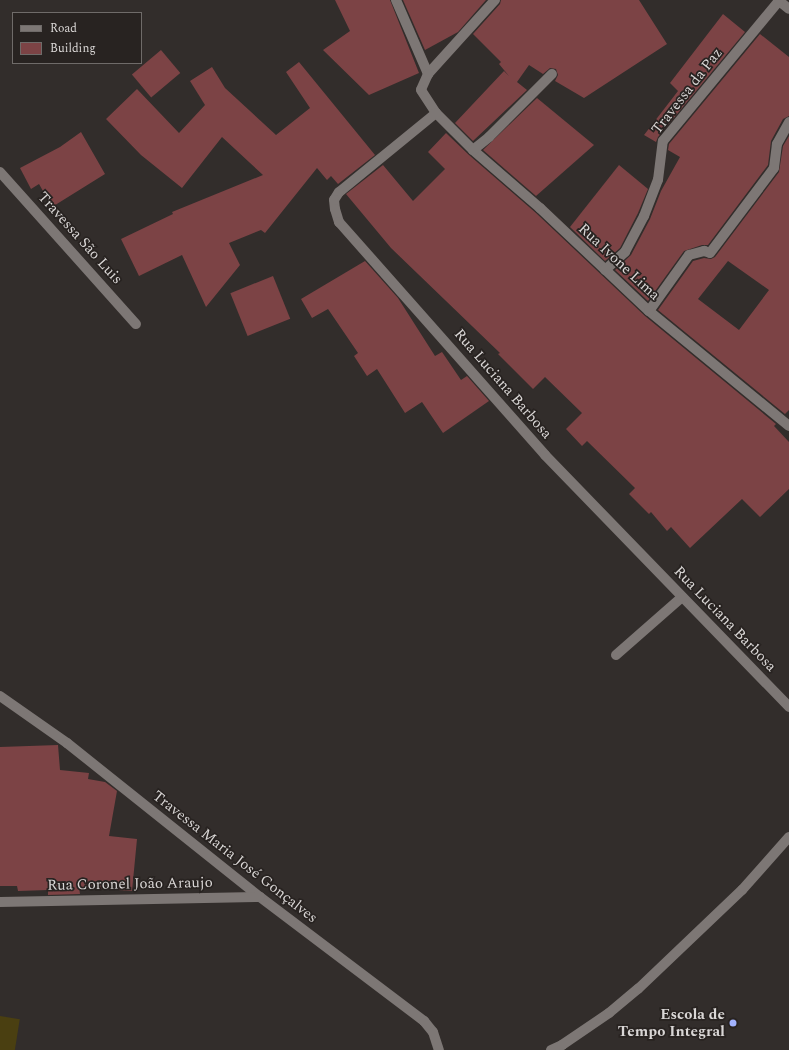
<!DOCTYPE html>
<meta charset="utf-8">
<style>
body{margin:0}
#map{position:relative;width:789px;height:1050px;overflow:hidden;background:#322d2b;font-family:Spectral,serif}
div>[style]{position:absolute}
.green>*{inset:0;background:#4a3f11;transform-origin:0 0}
.building>*{inset:0;background:#7c4345;transform-origin:0 0}
.minor>*{height:10px;margin:-5px;padding:0 5px;transform-origin:5px;border-radius:5px;background:#7d7775}
.dots>*{width:11px;height:11px;translate:-50% -50%;box-sizing:border-box;border:2px solid #282321;border-radius:50%}
span{translate:-50% -50%;white-space:nowrap;text-align:center;line-height:1.15;-webkit-text-stroke:3.5px #282321;paint-order:stroke}
.street-label{font-size:15px;color:#d9d6d5}
.poi-label{font-size:15px;color:#d9d6d5;font-weight:700}
.right{translate:-100% -50%;text-align:right}
.legend{position:absolute;left:12px;top:12px;width:130px;height:52px;box-sizing:border-box;background:#282321;border:1px solid #6f6b69;margin:0;padding:5px 7px;list-style:none;font-size:12px;color:#d9d6d5}
.legend li{display:flex;align-items:center;gap:8px;height:20px}
.legend b{width:20px;border:1px solid #6f6b69}
</style>
<div id="map">
<div class="green">
<div style="left:0;top:1016px;width:20px;height:34px;rotate:9deg"></div>
</div>
<div class="building">
<div style="clip-path:polygon(335px 0,390px 0,419px 73px,369px 95px,323px 50px,350px 31px)"></div>
<div style="clip-path:polygon(403px 0,486px 0,458px 32px,425px 50px)"></div>
<div style="clip-path:polygon(501px 0,639px 0,667px 44px,584px 98px,555px 81px,558px 75px,556px 69px,550px 68px,543px 74px,529px 65px,517px 82px,527px 90px,473px 141px,455px 123px,504px 71px,509px 76px,499px 64px,501px 62px,473px 34px,500px 4px)"></div>
<div style="clip-path:polygon(723px 14px,745px 32px,658px 137px,656px 142px,644px 135px,678px 91px,670px 83px)"></div>
<div style="clip-path:polygon(760px 34px,789px 57px,789px 116px,783px 119px,771px 141px,768px 165px,708px 245px,702px 245px,684px 251px,648px 301px,615px 270px,631px 255px,650px 219px,661px 191px,680px 157px,668px 150px,669px 144px)"></div>
<div style="left:161px;top:50px;width:30px;height:38px;rotate:50deg"></div>
<div style="clip-path:polygon(299px 62px,375px 155px,338px 184px,331px 176px,327px 180px,317px 168px,265px 233px,261px 230px,229px 243px,240px 265px,206px 307px,182px 255px,139px 276px,121px 239px,173px 214px,172px 212px,263px 175px,222px 137px,182px 188px,141px 155px,106px 119px,137px 89px,179px 133px,205px 105px,190px 81px,212px 67px,225px 88px,276px 135px,310px 108px,286px 72px)"></div>
<div style="clip-path:polygon(537px 98px,594px 145px,536px 196px,483px 150px)"></div>
<div style="clip-path:polygon(81px 132px,105px 174px,52px 207px,39px 184px,31px 189px,20px 168px,60px 147px)"></div>
<div style="clip-path:polygon(446px 133px,469px 155px,536px 213px,645px 316px,776px 424px,774px 426px,789px 442px,789px 489px,760px 517px,742px 499px,690px 548px,671px 527px,667px 531px,651px 512px,649px 514px,629px 494px,635px 488px,587px 441px,582px 446px,566px 429px,582px 413px,545px 377px,533px 389px,498px 354px,500px 353px,391px 248px,346px 194px,383px 165px,413px 201px,445px 169px,428px 152px)"></div>
<div style="clip-path:polygon(evenodd,789px 136px,789px 410px,785px 414px,658px 310px,693px 261px,704px 258px,711px 259px,715px 257px,779px 172px,783px 146px,789px 136px,728px 261px,769px 290px,739px 330px,698px 299px,728px 261px)"></div>
<div style="clip-path:polygon(619px 165px,648px 189px,638px 213px,620px 248px,605px 261px,570px 227px)"></div>
<div style="clip-path:polygon(365px 261px,398px 298px,435px 356px,442px 352px,461px 380px,467px 376px,489px 401px,443px 433px,422px 402px,405px 413px,377px 369px,367px 376px,354px 356px,358px 353px,328px 309px,312px 318px,301px 299px)"></div>
<div style="left:273px;top:276px;width:46px;height:46px;rotate:68deg"></div>
<div style="clip-path:polygon(58px 745px,60px 770px,89px 773px,88px 779px,105px 782px,117px 791px,109px 836px,137px 839px,132px 891px,79px 887px,80px 894px,48px 895px,48px 890px,18px 891px,17px 886px,0 886px,0 747px)"></div>
</div>
<div class="minor">
<div style="left:396px;top:0;width:81px;rotate:66.6deg"></div>
<div style="left:495px;top:0;width:100px;rotate:132.2deg"></div>
<div style="left:428px;top:74px;width:17px;rotate:114deg"></div>
<div style="left:421px;top:90px;width:27px;rotate:57deg"></div>
<div style="left:436px;top:113px;width:52px;rotate:45deg"></div>
<div style="left:473px;top:150px;width:89px;rotate:40.9deg"></div>
<div style="left:540px;top:208px;width:150px;rotate:43.4deg"></div>
<div style="left:649px;top:311px;width:181px;rotate:39.4deg"></div>
<div style="left:778px;top:0;width:14px;rotate:39deg"></div>
<div style="left:436px;top:113px;width:125px;rotate:140.8deg"></div>
<div style="left:339px;top:192px;width:9px;rotate:122deg"></div>
<div style="left:334px;top:200px;width:9px;rotate:84deg"></div>
<div style="left:335px;top:209px;width:14px;rotate:73deg"></div>
<div style="left:339px;top:222px;width:311px;rotate:48.5deg"></div>
<div style="left:545px;top:455px;width:351px;rotate:45.9deg"></div>
<div style="left:473px;top:150px;width:21px;rotate:-39deg"></div>
<div style="left:489px;top:137px;width:89px;rotate:-45deg"></div>
<div style="left:0;top:172px;width:204px;rotate:48.2deg"></div>
<div style="left:605px;top:270px;width:27px;rotate:-42deg"></div>
<div style="left:625px;top:252px;width:41px;rotate:-62.2deg"></div>
<div style="left:644px;top:216px;width:39px;rotate:-69deg"></div>
<div style="left:658px;top:180px;width:39px;rotate:-83deg"></div>
<div style="left:663px;top:141px;width:182px;rotate:-50.4deg"></div>
<div style="left:649px;top:311px;width:69px;rotate:-54.5deg"></div>
<div style="left:689px;top:255px;width:16px;rotate:-15deg"></div>
<div style="left:704px;top:251px;width:6px;rotate:18deg"></div>
<div style="left:710px;top:253px;width:106px;rotate:-53deg"></div>
<div style="left:774px;top:168px;width:24px;rotate:-83deg"></div>
<div style="left:777px;top:144px;width:25px;rotate:-61deg"></div>
<div style="left:616px;top:655px;width:88px;rotate:-41.3deg"></div>
<div style="left:0;top:696px;width:82px;rotate:35deg"></div>
<div style="left:67px;top:743px;width:247px;rotate:38.6deg"></div>
<div style="left:260px;top:897px;width:206px;rotate:37.1deg"></div>
<div style="left:424px;top:1021px;width:14px;rotate:51deg"></div>
<div style="left:433px;top:1032px;width:19px;rotate:72deg"></div>
<div style="left:0;top:902px;width:260px;rotate:-1.1deg"></div>
<div style="left:551px;top:1050px;width:12px;rotate:-24deg"></div>
<div style="left:562px;top:1045px;width:57px;rotate:-34.2deg"></div>
<div style="left:609px;top:1013px;width:38px;rotate:-40deg"></div>
<div style="left:638px;top:989px;width:144px;rotate:-43.6deg"></div>
<div style="left:742px;top:890px;width:71px;rotate:-48.4deg"></div>
</div>
<div class="dots">
<div style="left:733px;top:1023px;background:#a2b2fd"></div>
</div>
<div class="street-label">
<span style="left:687px;top:91px;rotate:-52deg">Travessa da Paz</span>
<span style="left:80px;top:238px;rotate:48deg">Travessa São Luis</span>
<span style="left:619px;top:262px;rotate:43deg">Rua Ivone Lima</span>
<span style="left:503px;top:384px;rotate:49deg">Rua Luciana Barbosa</span>
<span style="left:725px;top:619px;rotate:46deg">Rua Luciana Barbosa</span>
<span style="left:235px;top:857px;rotate:38deg">Travessa Maria José Gonçalves</span>
<span style="left:130px;top:884px;rotate:-1deg">Rua Coronel João Araujo</span>
</div>
<div class="poi-label">
<span class="right" style="left:725px;top:1023px">Escola de<br>Tempo Integral</span>
</div>
<ul class="legend">
<li><b style="height:5px;background:#7d7775"></b>Road</li>
<li><b style="height:11px;background:#7c4345"></b>Building</li>
</ul>
</div>
